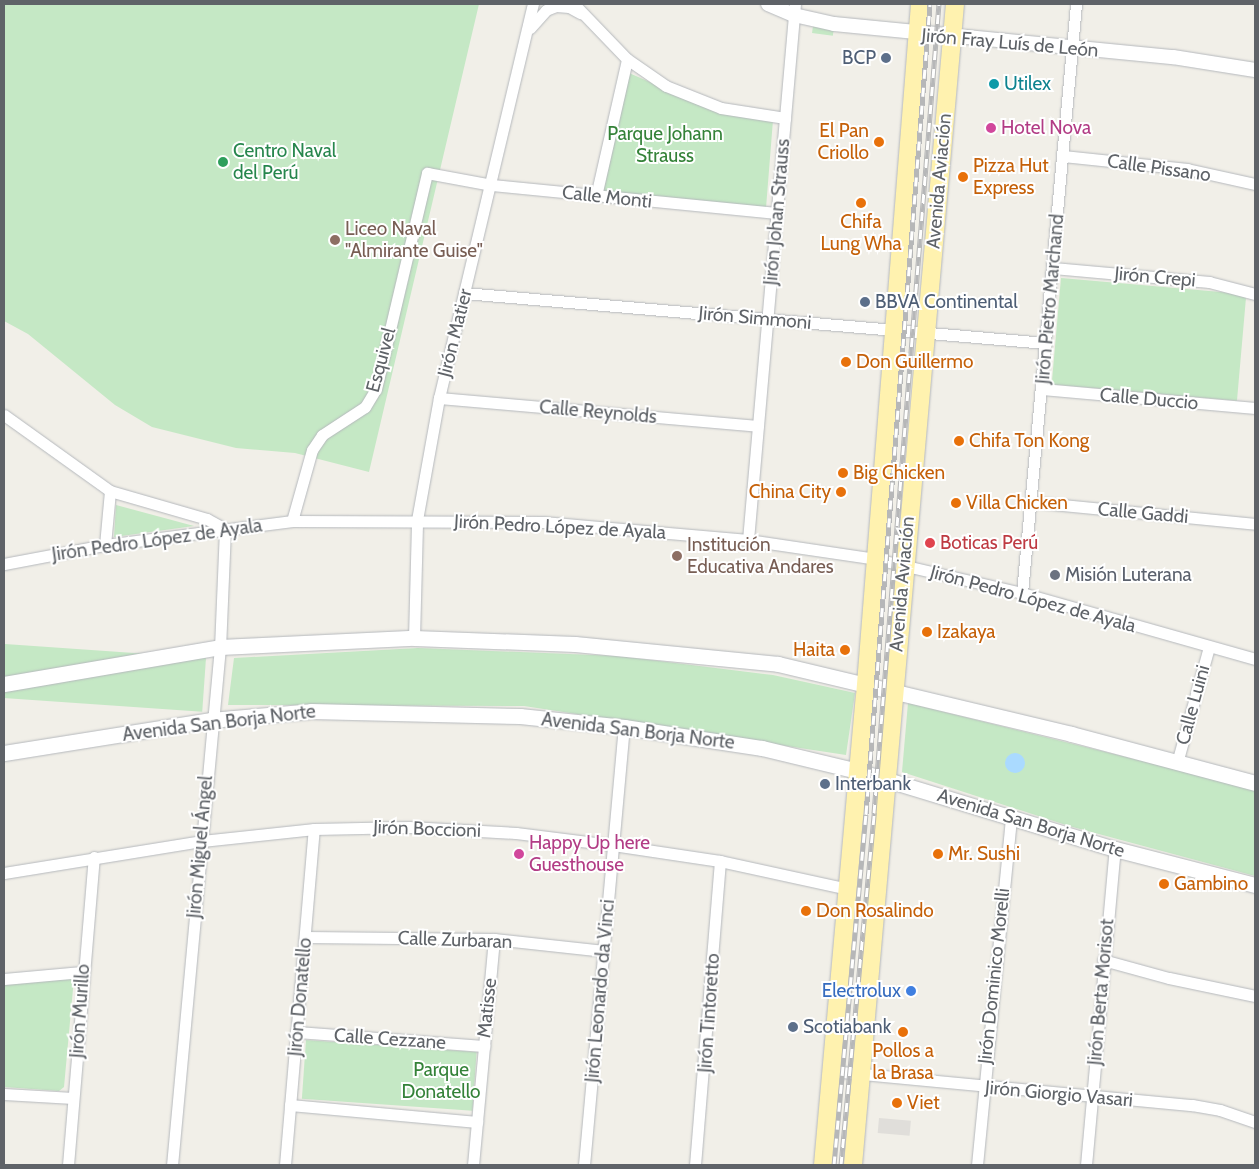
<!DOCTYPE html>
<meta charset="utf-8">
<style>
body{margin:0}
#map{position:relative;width:1259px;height:1169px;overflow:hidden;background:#f1efe8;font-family:Cabin,sans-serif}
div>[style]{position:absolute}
.industrial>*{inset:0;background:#e0deda;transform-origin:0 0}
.green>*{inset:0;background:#c5e8c5;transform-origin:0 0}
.water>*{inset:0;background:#aadaff}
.round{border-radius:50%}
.roads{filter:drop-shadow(0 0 1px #b5b8bc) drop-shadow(0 0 1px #b5b8bc)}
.minor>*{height:11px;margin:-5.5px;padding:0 5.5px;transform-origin:5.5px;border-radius:5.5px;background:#fff}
.tertiary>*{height:14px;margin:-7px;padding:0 7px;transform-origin:7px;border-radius:7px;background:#fff}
.secondary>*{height:15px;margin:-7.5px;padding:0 7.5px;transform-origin:7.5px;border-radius:7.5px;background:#fff}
.primary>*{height:18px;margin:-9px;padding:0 9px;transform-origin:9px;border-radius:9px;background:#fff2af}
.rail>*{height:5px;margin-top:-2.5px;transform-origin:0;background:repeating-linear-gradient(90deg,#fff 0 9px,#b6b7b8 0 18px);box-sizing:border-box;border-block:1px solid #b6b7b8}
.dots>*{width:14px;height:14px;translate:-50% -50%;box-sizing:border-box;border:2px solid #fff;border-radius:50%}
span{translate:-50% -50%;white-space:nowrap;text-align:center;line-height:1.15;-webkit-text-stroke:4px #fff;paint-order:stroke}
.street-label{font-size:19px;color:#5f6368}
.service-label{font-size:19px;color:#4e5e75}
.right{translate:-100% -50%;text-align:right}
.left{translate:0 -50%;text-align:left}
.culture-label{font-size:19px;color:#0d838f}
.hotel-label{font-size:19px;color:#b23c85}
.food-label{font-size:19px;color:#c56008}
.park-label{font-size:19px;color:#348238}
.leisure-label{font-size:19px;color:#27864d}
.education-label{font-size:19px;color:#785e54}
.health-label{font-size:19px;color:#be3a42}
.worship-label{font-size:19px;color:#5b616d}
.shop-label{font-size:19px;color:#366cbe}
.frame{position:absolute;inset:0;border:5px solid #5f6368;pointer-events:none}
</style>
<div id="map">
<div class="industrial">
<div style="left:879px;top:1118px;width:32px;height:15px;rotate:5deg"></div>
</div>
<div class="green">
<div style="clip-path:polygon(4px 4px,479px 4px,369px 472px,295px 453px,236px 448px,152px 427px,115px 405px,28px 334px,4px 321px)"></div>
<div style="left:813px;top:26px;width:21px;height:7px;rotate:8deg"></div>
<div style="clip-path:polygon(629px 73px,719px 112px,773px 120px,766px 208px,602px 191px)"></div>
<div style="left:1061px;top:278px;width:186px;height:107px;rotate:5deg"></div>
<div style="clip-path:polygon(116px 505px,194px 526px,114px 537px)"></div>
<div style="clip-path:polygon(418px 648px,619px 656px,773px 675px,855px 693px,846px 755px,524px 706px,228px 705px,234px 658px)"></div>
<div style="left:206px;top:658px;width:54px;height:205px;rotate:94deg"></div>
<div style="clip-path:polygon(908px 703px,1255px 789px,1255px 876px,1069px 826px,902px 772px)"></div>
<div style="clip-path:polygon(74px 978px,64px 1087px,59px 1091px,4px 1087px,4px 984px)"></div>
<div style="left:306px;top:1040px;width:171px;height:59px;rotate:4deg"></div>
</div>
<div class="water">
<div class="round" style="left:1005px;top:753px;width:20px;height:20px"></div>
</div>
<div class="roads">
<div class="minor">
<div style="left:574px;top:4px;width:76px;rotate:46.1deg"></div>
<div style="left:627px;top:59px;width:47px;rotate:34.7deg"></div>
<div style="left:666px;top:86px;width:59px;rotate:21.8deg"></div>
<div style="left:721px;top:108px;width:65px;rotate:8.9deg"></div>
<div style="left:530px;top:28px;width:24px;rotate:-48deg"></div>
<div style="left:546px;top:10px;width:11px;rotate:-22deg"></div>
<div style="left:556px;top:6px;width:13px;rotate:4deg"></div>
<div style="left:569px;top:7px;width:13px;rotate:29deg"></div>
<div style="left:1063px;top:156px;width:125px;rotate:6deg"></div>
<div style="left:1187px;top:169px;width:70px;rotate:12.4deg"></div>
<div style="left:596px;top:196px;width:140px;rotate:-77.2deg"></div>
<div style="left:1053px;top:268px;width:157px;rotate:5.1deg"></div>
<div style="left:1209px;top:282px;width:48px;rotate:14.6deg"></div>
<div style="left:464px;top:293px;width:584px;rotate:4.91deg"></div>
<div style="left:1042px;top:389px;width:214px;rotate:5.1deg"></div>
<div style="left:439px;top:398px;width:320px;rotate:5deg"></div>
<div style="left:4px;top:415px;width:130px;rotate:35.6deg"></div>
<div style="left:110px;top:491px;width:101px;rotate:16.1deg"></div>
<div style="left:207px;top:519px;width:21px;rotate:29deg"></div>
<div style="left:225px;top:529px;width:118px;rotate:92.4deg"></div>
<div style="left:220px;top:647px;width:520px;rotate:95.29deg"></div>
<div style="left:1032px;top:502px;width:224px;rotate:5.6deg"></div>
<div style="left:292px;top:521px;width:74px;rotate:-74.3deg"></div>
<div style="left:312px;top:450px;width:18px;rotate:-56deg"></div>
<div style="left:322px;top:435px;width:51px;rotate:-33.1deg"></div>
<div style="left:365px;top:407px;width:21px;rotate:-59deg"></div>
<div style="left:376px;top:389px;width:222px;rotate:-76.7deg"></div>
<div style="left:427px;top:173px;width:66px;rotate:10.5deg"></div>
<div style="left:492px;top:185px;width:286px;rotate:5.6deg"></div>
<div style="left:748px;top:540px;width:538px;rotate:-84.99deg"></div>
<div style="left:105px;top:545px;width:54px;rotate:-84.7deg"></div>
<div style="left:4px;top:564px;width:103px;rotate:-10.7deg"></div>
<div style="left:105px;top:545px;width:189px;rotate:-7.3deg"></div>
<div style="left:292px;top:521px;width:251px;rotate:0.2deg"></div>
<div style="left:543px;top:522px;width:206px;rotate:5deg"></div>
<div style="left:748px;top:540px;width:129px;rotate:8.4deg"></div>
<div style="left:876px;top:559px;width:150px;rotate:13.1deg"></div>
<div style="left:1022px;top:593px;width:242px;rotate:15.8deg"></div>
<div style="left:1022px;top:593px;width:591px;rotate:-84.76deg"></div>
<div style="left:414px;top:638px;width:118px;rotate:-88.5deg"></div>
<div style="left:417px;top:520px;width:124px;rotate:-79.8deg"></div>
<div style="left:439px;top:398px;width:405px;rotate:-76.6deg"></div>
<div style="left:1177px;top:763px;width:120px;rotate:-74.6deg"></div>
<div style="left:4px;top:873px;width:201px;rotate:-9.2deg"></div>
<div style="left:202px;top:841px;width:113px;rotate:-6.1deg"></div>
<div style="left:314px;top:829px;width:95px;rotate:-1.2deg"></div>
<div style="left:409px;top:827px;width:107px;rotate:3.2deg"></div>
<div style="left:516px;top:833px;width:98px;rotate:7.1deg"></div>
<div style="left:613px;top:845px;width:108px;rotate:8.5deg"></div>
<div style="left:720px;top:861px;width:131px;rotate:12.3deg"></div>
<div style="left:305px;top:937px;width:189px;rotate:0.6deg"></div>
<div style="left:494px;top:939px;width:111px;rotate:6.2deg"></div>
<div style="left:1103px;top:960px;width:68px;rotate:15.3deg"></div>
<div style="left:1169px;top:978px;width:88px;rotate:11.8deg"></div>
<div style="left:4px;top:979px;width:78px;rotate:-5.1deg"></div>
<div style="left:296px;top:1032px;width:189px;rotate:4.3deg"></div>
<div style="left:831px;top:1071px;width:363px;rotate:5.4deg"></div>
<div style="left:1192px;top:1105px;width:28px;rotate:10deg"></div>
<div style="left:1220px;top:1110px;width:37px;rotate:19deg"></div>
<div style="left:4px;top:1094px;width:69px;rotate:3.3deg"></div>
<div style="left:290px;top:1105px;width:188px;rotate:5.2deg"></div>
<div style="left:68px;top:1165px;width:309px;rotate:-85.2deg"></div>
<div style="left:285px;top:1165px;width:337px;rotate:-85.1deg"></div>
<div style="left:473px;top:1165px;width:227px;rotate:-84.7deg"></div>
<div style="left:584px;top:1165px;width:440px;rotate:-84.8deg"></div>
<div style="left:695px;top:1165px;width:305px;rotate:-85.3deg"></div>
<div style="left:977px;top:1165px;width:350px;rotate:-84.4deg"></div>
<div style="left:1086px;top:1165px;width:317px;rotate:-84.8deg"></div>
</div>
<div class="tertiary">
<div style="left:768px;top:4px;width:28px;rotate:23deg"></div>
<div style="left:794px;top:15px;width:41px;rotate:12.7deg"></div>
<div style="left:834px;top:24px;width:341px;rotate:5.6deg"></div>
<div style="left:1173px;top:57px;width:83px;rotate:9deg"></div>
</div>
<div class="secondary">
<div style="left:4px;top:684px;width:219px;rotate:-9.7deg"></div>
<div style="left:220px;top:647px;width:194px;rotate:-2.7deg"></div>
<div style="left:414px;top:638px;width:161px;rotate:2.1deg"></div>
<div style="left:575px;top:644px;width:204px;rotate:5.6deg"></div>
<div style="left:778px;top:664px;width:301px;rotate:13.4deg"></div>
<div style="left:1071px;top:734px;width:190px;rotate:14.9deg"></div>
<div style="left:4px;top:753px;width:210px;rotate:-9.1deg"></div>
<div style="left:211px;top:720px;width:100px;rotate:-5.1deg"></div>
<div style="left:311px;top:711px;width:209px;rotate:1.4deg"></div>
<div style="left:520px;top:716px;width:105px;rotate:6deg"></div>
<div style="left:624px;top:727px;width:140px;rotate:8.7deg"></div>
<div style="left:762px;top:748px;width:99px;rotate:13.5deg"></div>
<div style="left:858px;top:771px;width:269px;rotate:16.9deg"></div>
<div style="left:1115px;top:849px;width:145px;rotate:14.4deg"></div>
</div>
<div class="primary">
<div style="left:823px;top:1165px;width:470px;rotate:-84.9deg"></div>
<div style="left:865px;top:697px;width:695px;rotate:-85.46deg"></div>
<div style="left:853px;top:1165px;width:1165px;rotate:-84.98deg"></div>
</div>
</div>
<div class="rail">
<div style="left:834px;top:1165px;width:352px;rotate:-84.8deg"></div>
<div style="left:866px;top:814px;width:813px;rotate:-85.48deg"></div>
<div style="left:841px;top:1165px;width:354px;rotate:-84.6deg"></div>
<div style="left:874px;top:813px;width:812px;rotate:-85.41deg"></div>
</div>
<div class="dots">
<div style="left:886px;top:58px;background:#5c6f8a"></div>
<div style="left:994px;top:84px;background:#0f9aa8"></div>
<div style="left:991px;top:128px;background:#d1479c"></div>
<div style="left:879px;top:142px;background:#e8710a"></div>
<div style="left:223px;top:162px;background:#2e9e5b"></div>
<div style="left:963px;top:177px;background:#e8710a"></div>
<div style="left:861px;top:203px;background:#e8710a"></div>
<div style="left:335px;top:240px;background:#8d6e63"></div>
<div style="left:865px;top:302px;background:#5c6f8a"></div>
<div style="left:846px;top:362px;background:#e8710a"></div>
<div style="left:959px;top:441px;background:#e8710a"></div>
<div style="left:843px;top:473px;background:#e8710a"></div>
<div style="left:841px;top:492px;background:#e8710a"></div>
<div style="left:956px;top:503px;background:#e8710a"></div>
<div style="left:930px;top:543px;background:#e0444e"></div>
<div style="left:677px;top:556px;background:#8d6e63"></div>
<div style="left:1055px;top:575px;background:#6b7280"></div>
<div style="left:927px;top:632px;background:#e8710a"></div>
<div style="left:845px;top:650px;background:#e8710a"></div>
<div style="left:825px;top:784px;background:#5c6f8a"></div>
<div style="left:519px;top:854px;background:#d1479c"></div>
<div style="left:938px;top:854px;background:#e8710a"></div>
<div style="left:1164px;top:884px;background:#e8710a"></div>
<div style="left:806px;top:911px;background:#e8710a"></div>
<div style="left:911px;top:991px;background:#3f7fe0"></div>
<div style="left:793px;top:1027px;background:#5c6f8a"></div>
<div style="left:903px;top:1032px;background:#e8710a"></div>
<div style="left:897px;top:1103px;background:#e8710a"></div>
</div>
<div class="street-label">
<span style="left:1010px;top:43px;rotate:5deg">Jirón Fray Luís de León</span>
<span style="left:1159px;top:168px;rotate:8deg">Calle Pissano</span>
<span style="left:939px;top:181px;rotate:-85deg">Avenida Aviación</span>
<span style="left:607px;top:197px;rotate:6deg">Calle Monti</span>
<span style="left:777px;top:212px;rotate:-85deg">Jirón Johan Strauss</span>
<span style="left:1155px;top:277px;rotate:5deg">Jirón Crepi</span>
<span style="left:1050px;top:299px;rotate:-85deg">Jirón Pietro Marchand</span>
<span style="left:755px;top:318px;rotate:5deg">Jirón Simmoni</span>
<span style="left:455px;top:333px;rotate:-76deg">Jirón Matier</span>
<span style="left:381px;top:360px;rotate:-75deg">Esquivel</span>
<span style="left:1149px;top:399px;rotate:5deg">Calle Duccio</span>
<span style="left:598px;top:412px;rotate:5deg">Calle Reynolds</span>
<span style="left:1143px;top:513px;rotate:5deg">Calle Gaddi</span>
<span style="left:560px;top:527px;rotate:3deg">Jirón Pedro López de Ayala</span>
<span style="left:157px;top:540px;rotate:-8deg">Jirón Pedro López de Ayala</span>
<span style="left:902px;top:584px;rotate:-85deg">Avenida Aviación</span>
<span style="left:1033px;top:599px;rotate:15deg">Jirón Pedro López de Ayala</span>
<span style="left:1193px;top:705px;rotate:-75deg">Calle Luini</span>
<span style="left:219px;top:723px;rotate:-7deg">Avenida San Borja Norte</span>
<span style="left:638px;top:731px;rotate:7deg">Avenida San Borja Norte</span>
<span style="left:1031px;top:823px;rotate:17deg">Avenida San Borja Norte</span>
<span style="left:427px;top:829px;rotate:2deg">Jirón Boccioni</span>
<span style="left:200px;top:847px;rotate:-85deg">Jirón Miguel Ángel</span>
<span style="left:455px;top:940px;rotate:2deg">Calle Zurbaran</span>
<span style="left:994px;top:976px;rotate:-84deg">Jirón Dominico Morelli</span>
<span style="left:600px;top:991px;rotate:-85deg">Jirón Leonardo da Vinci</span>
<span style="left:1101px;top:992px;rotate:-85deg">Jirón Berta Morisot</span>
<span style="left:300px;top:997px;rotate:-85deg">Jirón Donatello</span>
<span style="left:487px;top:1008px;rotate:-84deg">Matisse</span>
<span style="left:80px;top:1011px;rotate:-86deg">Jirón Murillo</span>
<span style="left:709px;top:1013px;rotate:-86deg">Jirón Tintoretto</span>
<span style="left:390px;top:1039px;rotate:4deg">Calle Cezzane</span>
<span style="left:1059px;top:1094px;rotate:5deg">Jirón Giorgio Vasari</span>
</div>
<div class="service-label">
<span class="right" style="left:876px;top:58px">BCP</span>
<span class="left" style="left:875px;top:302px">BBVA Continental</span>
<span class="left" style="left:835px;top:784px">Interbank</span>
<span class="left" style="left:803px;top:1027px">Scotiabank</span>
</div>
<div class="culture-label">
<span class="left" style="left:1004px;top:84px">Utilex</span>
</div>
<div class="hotel-label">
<span class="left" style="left:1001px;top:128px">Hotel Nova</span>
<span class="left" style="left:529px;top:854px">Happy Up here<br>Guesthouse</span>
</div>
<div class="food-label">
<span class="right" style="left:869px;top:142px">El Pan<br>Criollo</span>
<span class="left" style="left:973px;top:177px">Pizza Hut<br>Express</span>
<span style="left:861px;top:233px">Chifa<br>Lung Wha</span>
<span class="left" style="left:856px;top:362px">Don Guillermo</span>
<span class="left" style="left:969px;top:441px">Chifa Ton Kong</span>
<span class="left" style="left:853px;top:473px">Big Chicken</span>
<span class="right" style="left:831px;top:492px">China City</span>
<span class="left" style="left:966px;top:503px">Villa Chicken</span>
<span class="left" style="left:937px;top:632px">Izakaya</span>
<span class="right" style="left:835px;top:650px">Haita</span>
<span class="left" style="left:948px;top:854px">Mr. Sushi</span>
<span class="left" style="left:1174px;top:884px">Gambino</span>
<span class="left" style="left:816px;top:911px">Don Rosalindo</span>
<span style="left:903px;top:1062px">Pollos a<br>la Brasa</span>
<span class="left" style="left:907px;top:1103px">Viet</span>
</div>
<div class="park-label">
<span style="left:665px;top:145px">Parque Johann<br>Strauss</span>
<span style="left:441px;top:1081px">Parque<br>Donatello</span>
</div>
<div class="leisure-label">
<span class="left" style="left:233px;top:162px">Centro Naval<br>del Perú</span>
</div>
<div class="education-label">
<span class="left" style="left:345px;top:240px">Liceo Naval<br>"Almirante Guise"</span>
<span class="left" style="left:687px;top:556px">Institución<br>Educativa Andares</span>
</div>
<div class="health-label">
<span class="left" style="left:940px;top:543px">Boticas Perú</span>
</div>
<div class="worship-label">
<span class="left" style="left:1065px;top:575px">Misión Luterana</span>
</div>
<div class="shop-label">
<span class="right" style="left:901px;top:991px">Electrolux</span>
</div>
<div class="frame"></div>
</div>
